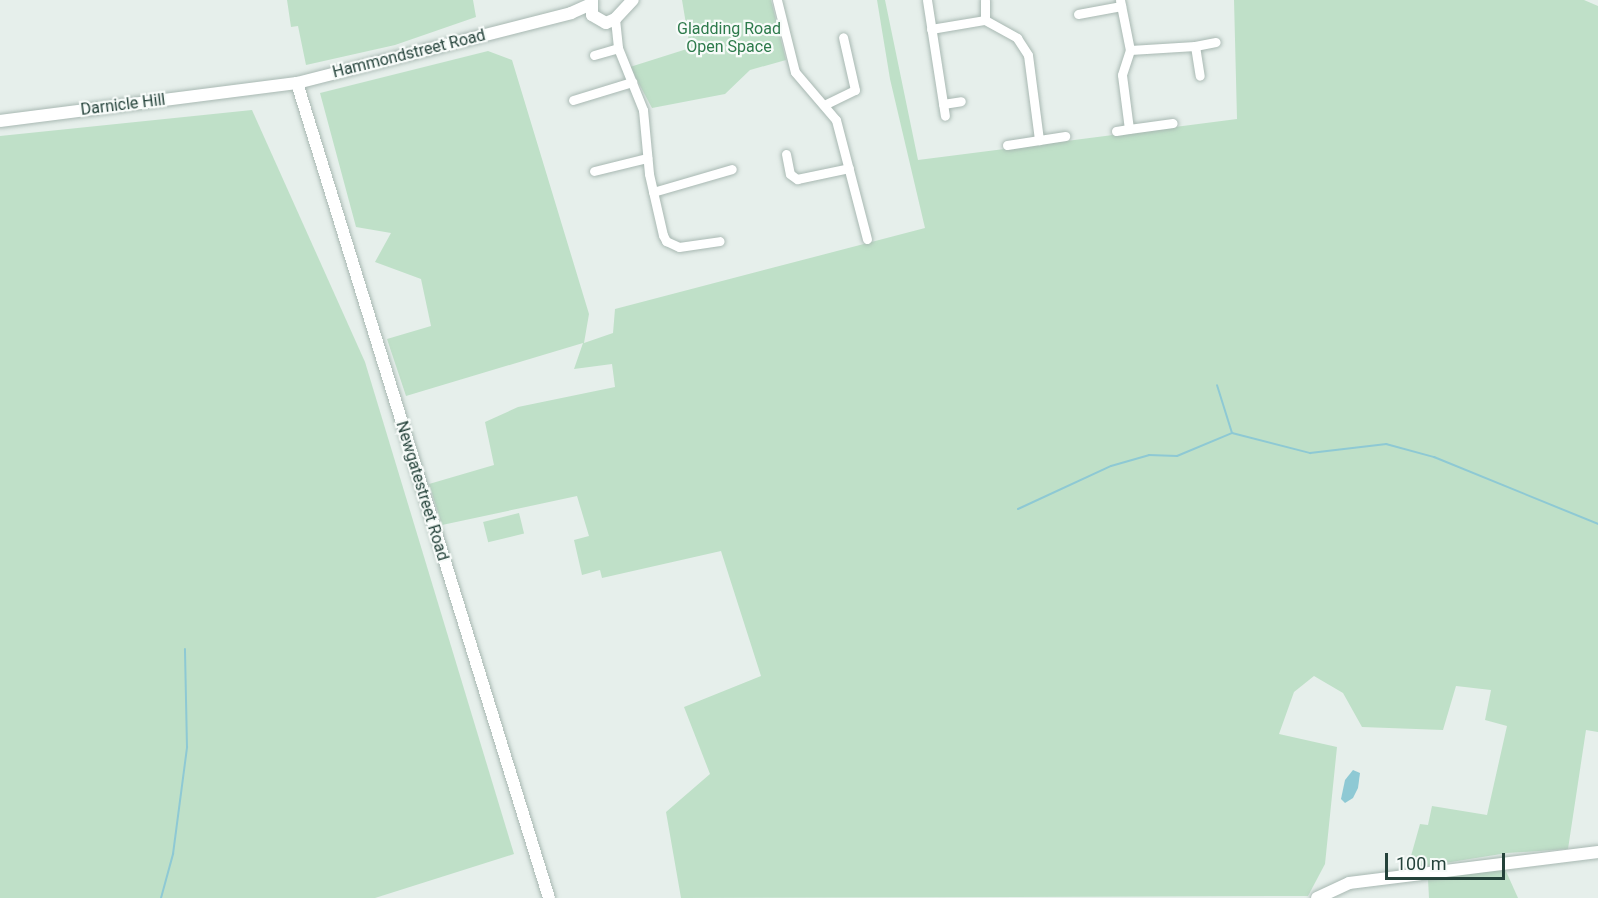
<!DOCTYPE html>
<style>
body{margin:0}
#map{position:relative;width:1598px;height:898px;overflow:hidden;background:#e6efeb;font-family:Roboto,sans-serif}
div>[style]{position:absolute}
.green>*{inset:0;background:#bfe0c8;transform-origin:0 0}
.water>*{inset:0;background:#8ec9d4}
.stream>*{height:2px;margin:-1px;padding:0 1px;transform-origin:1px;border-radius:1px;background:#8ec9d4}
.roads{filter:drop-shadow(0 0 2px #a8b8b2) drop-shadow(0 0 2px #a8b8b2)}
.street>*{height:9px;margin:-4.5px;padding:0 4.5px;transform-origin:4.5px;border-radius:4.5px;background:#fff}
.secondary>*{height:12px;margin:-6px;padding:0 6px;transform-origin:6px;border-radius:6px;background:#fff}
span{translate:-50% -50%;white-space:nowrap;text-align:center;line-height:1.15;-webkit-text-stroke:4.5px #f7fbf9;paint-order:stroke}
.park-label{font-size:16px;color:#2d7a4b}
.street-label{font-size:16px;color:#24423a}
.scale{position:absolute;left:1385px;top:853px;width:120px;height:27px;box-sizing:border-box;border:3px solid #24423a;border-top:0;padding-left:8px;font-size:18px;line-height:21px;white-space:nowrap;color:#24423a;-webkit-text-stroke:4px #f7fbf9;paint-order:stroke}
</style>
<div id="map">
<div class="green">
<div style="clip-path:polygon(287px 0,473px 0,476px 17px,395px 45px,306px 65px,298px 26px,291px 27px)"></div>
<div style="clip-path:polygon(682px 0,771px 0,786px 60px,750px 70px,725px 94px,652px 108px,630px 67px,690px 48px)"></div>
<div style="clip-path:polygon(877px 0,885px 0,918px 160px,1237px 119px,1234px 0,1584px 0,1598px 6px,1598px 732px,1586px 730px,1568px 849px,1507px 853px,1414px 868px,1411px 856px,1420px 824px,1428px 825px,1432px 806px,1487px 815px,1507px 726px,1485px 720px,1491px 690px,1456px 686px,1443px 730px,1362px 727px,1343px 693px,1314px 676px,1294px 692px,1279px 734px,1337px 747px,1325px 864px,1308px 896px,681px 898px,666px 812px,710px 774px,684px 707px,761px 676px,721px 551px,602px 578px,600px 570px,582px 575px,574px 540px,589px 536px,577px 496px,442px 525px,429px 484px,494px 465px,485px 422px,518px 407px,615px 387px,612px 364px,574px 369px,583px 343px,406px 396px,387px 339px,431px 326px,421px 279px,375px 262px,391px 233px,356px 227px,320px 93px,488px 51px,512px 60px,589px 314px,584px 343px,613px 333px,615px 309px,925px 228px,890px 79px)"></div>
<div style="clip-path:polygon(252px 110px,365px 362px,514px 854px,375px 898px,0 898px,0 136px)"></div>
<div style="left:519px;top:513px;width:21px;height:37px;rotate:76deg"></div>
<div style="clip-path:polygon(1505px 869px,1518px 898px,1429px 898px,1428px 879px)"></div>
</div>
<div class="water">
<div style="clip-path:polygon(1353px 770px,1360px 773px,1358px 788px,1353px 798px,1345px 803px,1341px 799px,1345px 780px)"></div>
</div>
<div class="stream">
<div style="left:1232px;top:433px;width:81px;rotate:14.4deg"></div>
<div style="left:1310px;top:453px;width:77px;rotate:-6.8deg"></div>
<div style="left:1386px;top:444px;width:50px;rotate:15.2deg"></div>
<div style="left:1434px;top:457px;width:177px;rotate:22.2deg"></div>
<div style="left:1018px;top:509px;width:102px;rotate:-24.8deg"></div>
<div style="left:1111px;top:466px;width:40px;rotate:-16deg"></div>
<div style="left:1149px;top:455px;width:28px;rotate:2deg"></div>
<div style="left:1177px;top:456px;width:60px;rotate:-22.7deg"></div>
<div style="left:1232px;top:433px;width:50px;rotate:-107.4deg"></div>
<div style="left:161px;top:898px;width:46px;rotate:-74.7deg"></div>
<div style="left:173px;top:854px;width:108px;rotate:-82.5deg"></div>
<div style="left:187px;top:747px;width:98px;rotate:-91.2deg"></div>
</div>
<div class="roads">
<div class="street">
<div style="left:777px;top:0;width:74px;rotate:76deg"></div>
<div style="left:795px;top:72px;width:63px;rotate:49.5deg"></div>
<div style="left:836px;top:120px;width:123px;rotate:75.4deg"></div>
<div style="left:927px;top:0;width:117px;rotate:81.2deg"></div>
<div style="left:985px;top:0;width:20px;rotate:90deg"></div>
<div style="left:985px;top:20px;width:37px;rotate:29deg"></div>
<div style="left:1017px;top:38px;width:20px;rotate:57deg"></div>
<div style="left:1028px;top:55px;width:86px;rotate:82.6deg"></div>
<div style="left:1120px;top:0;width:51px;rotate:78.7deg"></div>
<div style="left:1130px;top:50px;width:26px;rotate:108deg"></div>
<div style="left:1122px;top:75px;width:54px;rotate:82.6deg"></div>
<div style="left:1129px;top:129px;width:44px;rotate:-7.8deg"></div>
<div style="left:1078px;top:14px;width:44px;rotate:-10.5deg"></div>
<div style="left:615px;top:19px;width:29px;rotate:84deg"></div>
<div style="left:618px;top:48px;width:67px;rotate:68deg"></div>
<div style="left:643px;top:110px;width:64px;rotate:84.6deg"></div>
<div style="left:649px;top:174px;width:63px;rotate:77.1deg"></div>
<div style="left:663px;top:235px;width:7px;rotate:63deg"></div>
<div style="left:666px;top:241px;width:14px;rotate:25deg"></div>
<div style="left:679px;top:247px;width:41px;rotate:-8.3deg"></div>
<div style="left:931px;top:29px;width:55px;rotate:-9.5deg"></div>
<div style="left:1195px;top:46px;width:21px;rotate:-11deg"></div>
<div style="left:1130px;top:50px;width:65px;rotate:-3.5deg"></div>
<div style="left:1195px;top:46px;width:30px;rotate:81deg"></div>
<div style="left:594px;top:55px;width:25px;rotate:-16deg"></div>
<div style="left:573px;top:100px;width:62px;rotate:-17deg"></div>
<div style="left:826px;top:104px;width:32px;rotate:-26deg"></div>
<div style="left:855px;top:90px;width:54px;rotate:-102.8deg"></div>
<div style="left:943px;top:104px;width:18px;rotate:-9deg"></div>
<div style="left:1116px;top:131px;width:13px;rotate:-9deg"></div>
<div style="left:1007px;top:145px;width:59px;rotate:-8.8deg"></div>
<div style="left:786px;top:154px;width:20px;rotate:79deg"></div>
<div style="left:790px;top:174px;width:9px;rotate:36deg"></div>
<div style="left:797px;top:179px;width:53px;rotate:-11.9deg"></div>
<div style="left:594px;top:171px;width:55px;rotate:-13.8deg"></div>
<div style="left:653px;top:192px;width:82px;rotate:-16.2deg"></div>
</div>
<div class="secondary">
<div style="left:592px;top:0;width:15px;rotate:90deg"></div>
<div style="left:592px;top:15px;width:16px;rotate:30deg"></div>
<div style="left:606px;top:23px;width:10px;rotate:-24deg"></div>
<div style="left:615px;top:19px;width:26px;rotate:-47deg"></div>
<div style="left:297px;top:83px;width:853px;rotate:72.82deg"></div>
<div style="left:0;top:121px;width:299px;rotate:-7.3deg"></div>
<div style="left:297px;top:83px;width:283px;rotate:-14.3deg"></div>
<div style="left:571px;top:13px;width:22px;rotate:-24deg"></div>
<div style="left:1317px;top:898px;width:35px;rotate:-25deg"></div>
<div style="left:1349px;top:883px;width:251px;rotate:-7.1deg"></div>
</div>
</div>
<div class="park-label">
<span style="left:729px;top:38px">Gladding Road<br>Open Space</span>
</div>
<div class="street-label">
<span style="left:409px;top:54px;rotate:-14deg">Hammondstreet Road</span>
<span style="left:123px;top:105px;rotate:-7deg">Darnicle Hill</span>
<span style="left:422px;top:491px;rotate:73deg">Newgatestreet Road</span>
</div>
<div class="scale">100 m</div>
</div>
